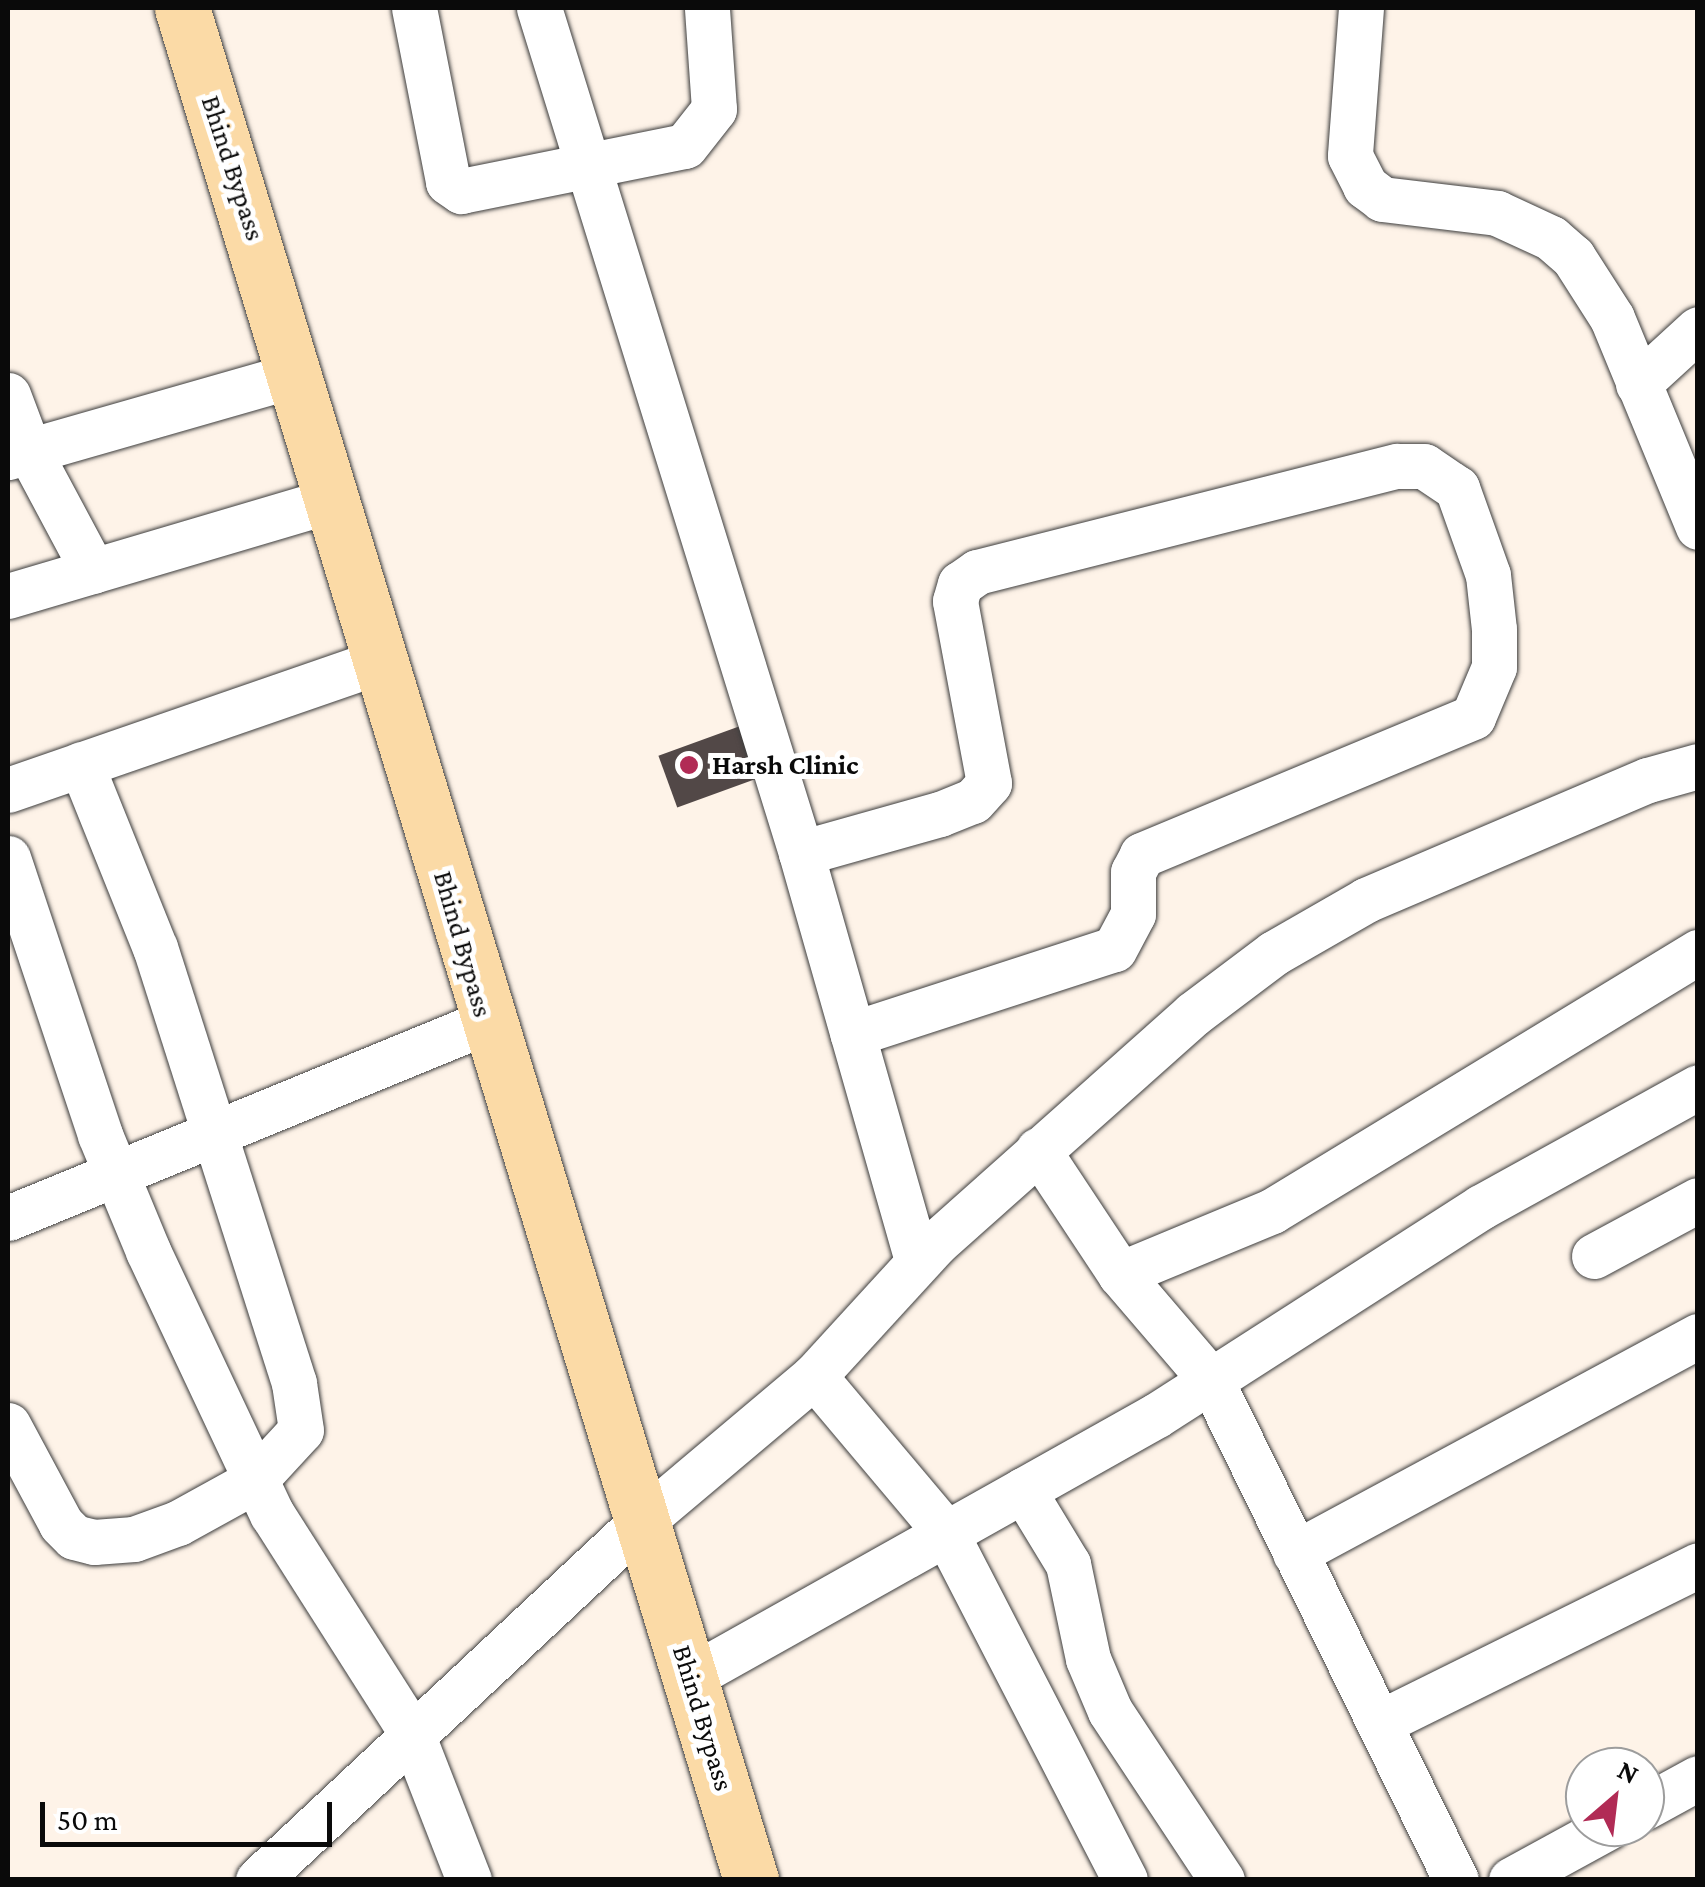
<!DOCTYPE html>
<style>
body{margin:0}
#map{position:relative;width:1705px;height:1887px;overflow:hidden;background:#fef3e8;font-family:"Crimson Pro",serif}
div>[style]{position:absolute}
.building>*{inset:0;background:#524847;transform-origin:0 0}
.roads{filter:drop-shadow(0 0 2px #3d3d3d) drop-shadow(0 0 2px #3d3d3d)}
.street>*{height:45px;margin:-22.5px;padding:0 22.5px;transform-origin:22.5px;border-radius:22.5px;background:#fff}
.secondary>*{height:55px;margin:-27.5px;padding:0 27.5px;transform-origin:27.5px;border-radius:27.5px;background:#fbdaa6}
.dots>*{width:28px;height:28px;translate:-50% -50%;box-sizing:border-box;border:5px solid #fff;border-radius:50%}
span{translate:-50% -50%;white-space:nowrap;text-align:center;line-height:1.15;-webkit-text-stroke:10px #fff;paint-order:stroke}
.street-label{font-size:28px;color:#0a0a0a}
.poi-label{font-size:28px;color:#0a0a0a;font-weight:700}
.left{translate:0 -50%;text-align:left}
.frame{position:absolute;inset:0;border:10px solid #0a0a0a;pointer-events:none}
.north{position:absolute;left:1565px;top:1747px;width:100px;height:100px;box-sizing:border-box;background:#fff;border:2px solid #9d9d9d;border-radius:50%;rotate:28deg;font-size:28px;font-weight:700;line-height:40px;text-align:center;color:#0a0a0a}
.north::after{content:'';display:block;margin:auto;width:35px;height:45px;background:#b12b55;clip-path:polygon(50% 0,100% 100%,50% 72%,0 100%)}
.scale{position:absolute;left:40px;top:1802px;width:292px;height:45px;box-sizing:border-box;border:5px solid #0a0a0a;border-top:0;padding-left:12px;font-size:30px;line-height:35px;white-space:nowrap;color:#0a0a0a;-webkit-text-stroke:8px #fff;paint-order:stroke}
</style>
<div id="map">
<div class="building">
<div style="left:743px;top:725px;width:55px;height:90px;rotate:70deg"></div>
</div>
<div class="roads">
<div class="street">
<div style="left:414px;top:8px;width:177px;rotate:78.9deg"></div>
<div style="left:448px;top:182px;width:16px;rotate:35deg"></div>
<div style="left:461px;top:191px;width:228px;rotate:-11.4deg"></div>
<div style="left:685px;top:146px;width:47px;rotate:-51.9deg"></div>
<div style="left:714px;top:109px;width:101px;rotate:-94deg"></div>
<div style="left:539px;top:8px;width:885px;rotate:72.77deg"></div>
<div style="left:801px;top:853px;width:424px;rotate:74.1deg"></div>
<div style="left:1361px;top:8px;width:148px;rotate:94.3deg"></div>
<div style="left:1350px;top:156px;width:34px;rotate:63deg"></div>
<div style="left:1365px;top:186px;width:21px;rotate:37deg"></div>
<div style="left:1382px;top:199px;width:116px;rotate:6.9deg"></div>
<div style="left:1497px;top:213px;width:60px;rotate:24.8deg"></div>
<div style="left:1551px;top:238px;width:29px;rotate:41deg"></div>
<div style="left:1573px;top:257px;width:72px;rotate:57.4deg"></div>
<div style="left:1612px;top:318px;width:226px;rotate:67.6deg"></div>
<div style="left:1638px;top:384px;width:81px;rotate:-42.5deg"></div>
<div style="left:8px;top:395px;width:60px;rotate:69.4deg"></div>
<div style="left:29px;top:451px;width:136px;rotate:61.9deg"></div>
<div style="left:8px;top:457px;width:302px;rotate:-16deg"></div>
<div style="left:8px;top:596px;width:339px;rotate:-16.5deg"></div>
<div style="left:8px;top:790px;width:394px;rotate:-19.1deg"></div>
<div style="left:801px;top:853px;width:144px;rotate:-15.7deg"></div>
<div style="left:940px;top:814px;width:35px;rotate:-22deg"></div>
<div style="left:973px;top:801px;width:24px;rotate:-48deg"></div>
<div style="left:989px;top:783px;width:185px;rotate:-100.6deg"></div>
<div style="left:955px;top:601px;width:18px;rotate:-74deg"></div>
<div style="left:960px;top:584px;width:21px;rotate:-35deg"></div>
<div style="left:977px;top:572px;width:433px;rotate:-14.2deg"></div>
<div style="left:1397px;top:466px;width:27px"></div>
<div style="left:1424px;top:466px;width:40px;rotate:34deg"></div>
<div style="left:1457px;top:488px;width:92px;rotate:70.4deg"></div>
<div style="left:1488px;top:575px;width:54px;rotate:83.7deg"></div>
<div style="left:1494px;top:629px;width:38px;rotate:90deg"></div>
<div style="left:1494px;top:667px;width:54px;rotate:112.8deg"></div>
<div style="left:1473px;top:717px;width:359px;rotate:157.4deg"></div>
<div style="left:1142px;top:855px;width:19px;rotate:118deg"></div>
<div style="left:1133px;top:872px;width:42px;rotate:90deg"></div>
<div style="left:1133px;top:914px;width:40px;rotate:118deg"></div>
<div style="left:1114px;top:949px;width:275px;rotate:162deg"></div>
<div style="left:8px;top:858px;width:292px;rotate:71.6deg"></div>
<div style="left:100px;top:1135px;width:126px;rotate:67.5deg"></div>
<div style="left:148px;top:1251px;width:291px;rotate:64.8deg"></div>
<div style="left:272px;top:1514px;width:261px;rotate:57.5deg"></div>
<div style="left:412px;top:1734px;width:157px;rotate:68.7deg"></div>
<div style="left:1038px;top:1150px;width:149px;rotate:56.5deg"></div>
<div style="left:1120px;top:1274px;width:140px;rotate:49.4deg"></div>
<div style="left:1211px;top:1380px;width:557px;rotate:63.9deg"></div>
<div style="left:8px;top:1218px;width:517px;rotate:-22.3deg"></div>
<div style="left:1594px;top:1256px;width:118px;rotate:-28.3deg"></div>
<div style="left:1120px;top:1274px;width:165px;rotate:-22.5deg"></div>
<div style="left:1272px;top:1211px;width:499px;rotate:-31.3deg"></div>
<div style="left:814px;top:1376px;width:205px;rotate:49.9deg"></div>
<div style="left:946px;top:1533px;width:390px;rotate:62.7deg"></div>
<div style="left:8px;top:1425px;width:112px;rotate:61.8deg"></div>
<div style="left:61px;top:1524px;width:18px;rotate:45deg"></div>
<div style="left:74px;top:1537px;width:21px;rotate:14deg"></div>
<div style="left:94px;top:1542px;width:40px;rotate:-4.3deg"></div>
<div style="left:134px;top:1539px;width:47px;rotate:-20deg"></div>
<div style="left:178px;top:1523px;width:87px;rotate:-28.9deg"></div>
<div style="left:254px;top:1481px;width:69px;rotate:-47.3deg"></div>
<div style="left:301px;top:1430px;width:48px;rotate:-98.5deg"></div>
<div style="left:294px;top:1383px;width:457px;rotate:-107.7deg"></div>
<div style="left:155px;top:948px;width:198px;rotate:-111.9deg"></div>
<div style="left:1023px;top:1490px;width:87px;rotate:58.7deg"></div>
<div style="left:1068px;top:1564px;width:97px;rotate:78.1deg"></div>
<div style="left:1088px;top:1659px;width:56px;rotate:67.1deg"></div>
<div style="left:1110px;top:1711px;width:203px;rotate:56.5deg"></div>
<div style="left:1295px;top:1553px;width:458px;rotate:-28.3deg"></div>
<div style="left:692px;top:1676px;width:533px;rotate:-29.31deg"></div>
<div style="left:1157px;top:1415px;width:385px;rotate:-32.7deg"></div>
<div style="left:1481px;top:1207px;width:248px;rotate:-28.9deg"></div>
<div style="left:1379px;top:1723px;width:356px;rotate:-26.3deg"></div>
<div style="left:1645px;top:1807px;width:60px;rotate:-28.7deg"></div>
<div style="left:258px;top:1880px;width:526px;rotate:-43.07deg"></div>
<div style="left:642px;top:1521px;width:225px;rotate:-40.1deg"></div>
<div style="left:814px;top:1376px;width:180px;rotate:-47.5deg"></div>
<div style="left:936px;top:1243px;width:344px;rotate:-41.7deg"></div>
<div style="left:1193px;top:1014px;width:101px;rotate:-37deg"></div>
<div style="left:1274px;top:953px;width:106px;rotate:-29.9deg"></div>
<div style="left:1366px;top:900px;width:306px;rotate:-23.1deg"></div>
<div style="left:1648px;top:780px;width:52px;rotate:-15.6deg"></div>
<div style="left:1511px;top:1880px;width:111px;rotate:-28.7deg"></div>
</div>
<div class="secondary">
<div style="left:182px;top:8px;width:1957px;rotate:73.09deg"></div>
</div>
</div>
<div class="dots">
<div style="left:689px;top:765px;background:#b12b55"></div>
</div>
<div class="street-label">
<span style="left:233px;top:168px;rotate:72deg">Bhind Bypass</span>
<span style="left:463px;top:944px;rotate:74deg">Bhind Bypass</span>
<span style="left:703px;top:1718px;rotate:73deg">Bhind Bypass</span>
</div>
<div class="poi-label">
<span class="left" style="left:712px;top:765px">Harsh Clinic</span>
</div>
<div class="frame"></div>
<div class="north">N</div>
<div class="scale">50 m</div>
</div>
